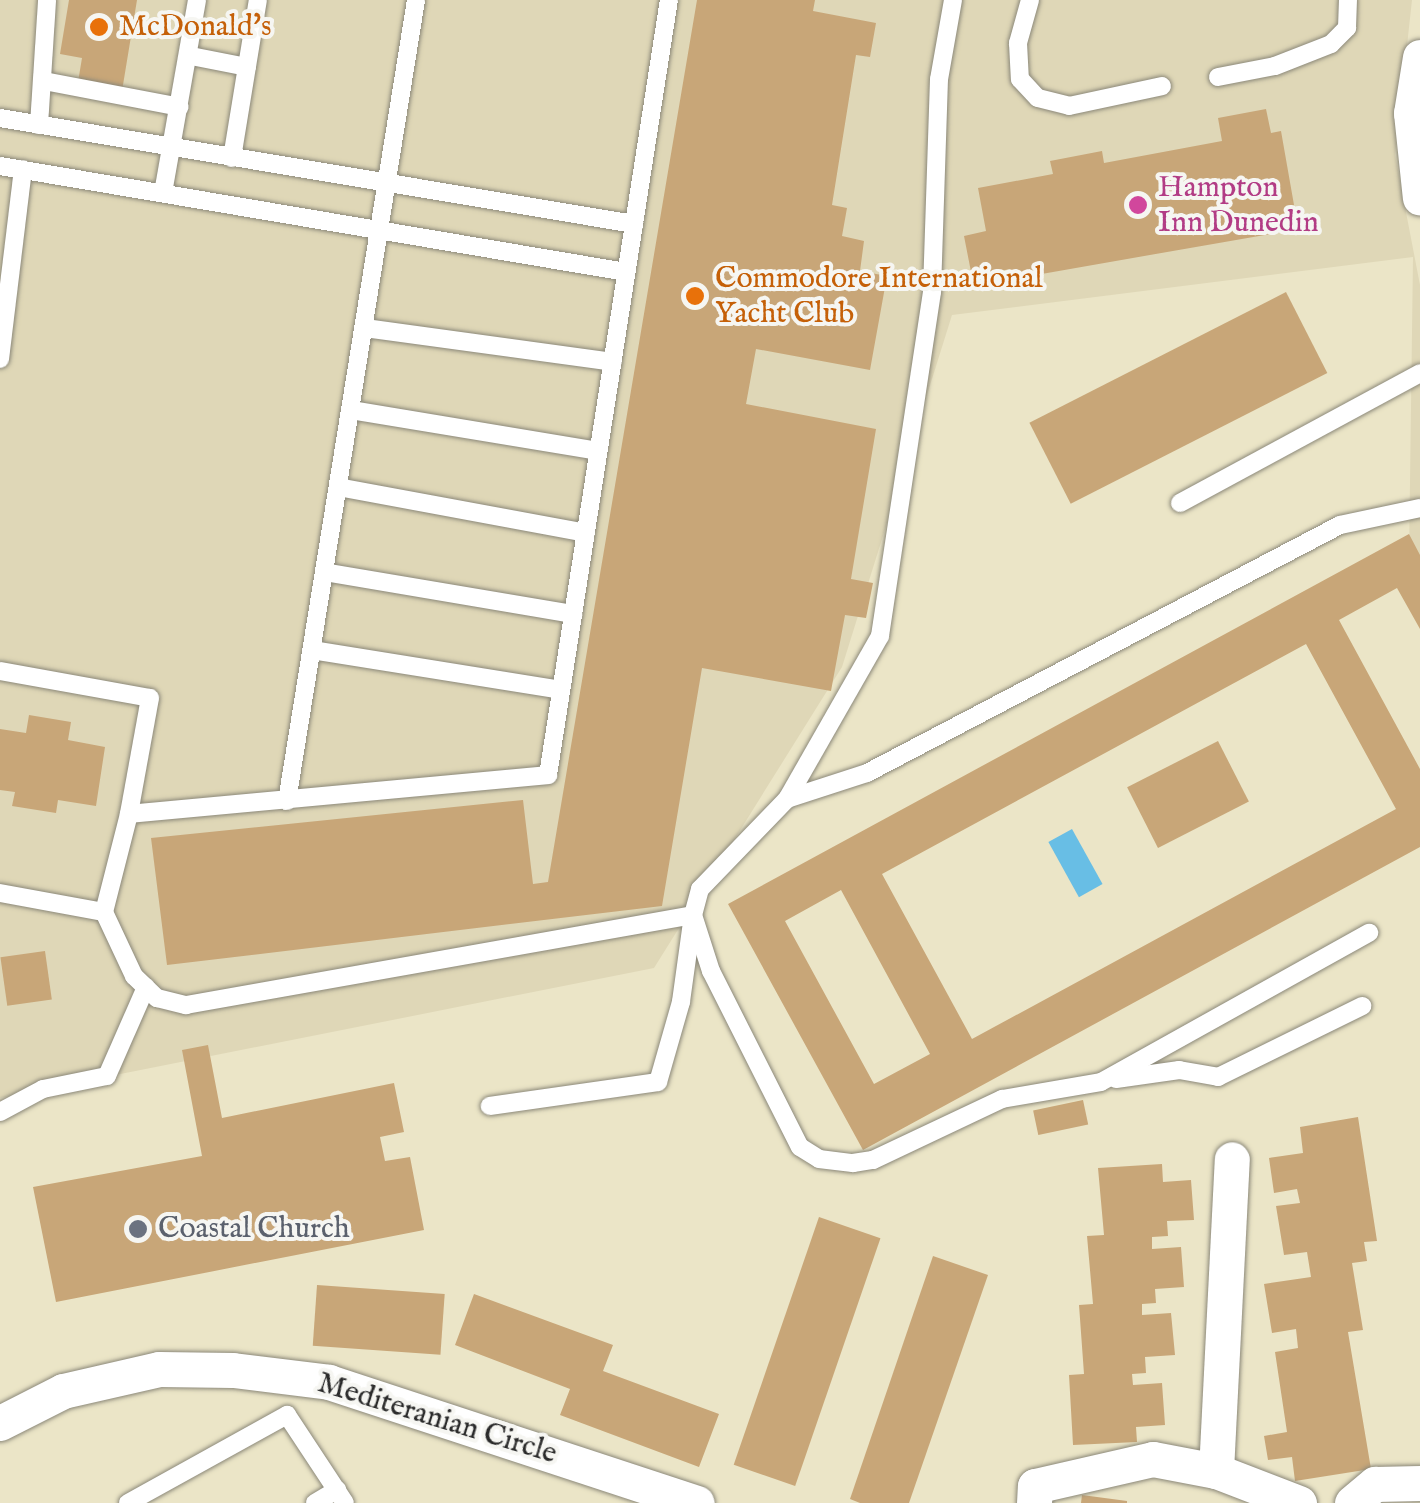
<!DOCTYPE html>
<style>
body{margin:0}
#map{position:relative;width:1420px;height:1503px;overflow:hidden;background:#ebe5c7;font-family:"IM FELL English",serif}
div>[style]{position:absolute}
.built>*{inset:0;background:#dfd7b7}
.water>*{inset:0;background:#68bee5;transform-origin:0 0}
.building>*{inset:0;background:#c8a678;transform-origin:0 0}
.roads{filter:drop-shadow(0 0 2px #8b8879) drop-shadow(0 0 2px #8b8879)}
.lane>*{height:18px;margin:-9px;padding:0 9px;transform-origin:9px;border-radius:9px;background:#fff}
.street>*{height:35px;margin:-17.5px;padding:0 17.5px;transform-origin:17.5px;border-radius:17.5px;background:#fff}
.dots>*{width:28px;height:28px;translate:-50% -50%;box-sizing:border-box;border:5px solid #f6f6f2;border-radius:50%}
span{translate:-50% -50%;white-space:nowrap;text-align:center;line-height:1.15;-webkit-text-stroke:8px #f6f6f2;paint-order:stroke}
.food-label{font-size:30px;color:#c56008}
.left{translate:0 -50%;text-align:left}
.hotel-label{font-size:30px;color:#b23c85}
.worship-label{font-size:30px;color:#5b616d}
.street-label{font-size:30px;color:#2b2b2b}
</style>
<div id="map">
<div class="built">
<div style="clip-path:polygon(0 0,1412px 0,1395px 155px,1420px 285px,1420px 556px,1409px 558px,1413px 257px,952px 315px,842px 667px,654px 968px,0 1098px)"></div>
</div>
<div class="water">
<div style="left:1072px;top:829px;width:63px;height:27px;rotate:61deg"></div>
</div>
<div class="building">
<div style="clip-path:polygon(69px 0,137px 0,122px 91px,78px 82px,82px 58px,60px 54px)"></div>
<div style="clip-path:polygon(697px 0,815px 0,813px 11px,876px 23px,870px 57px,856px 55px,832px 205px,847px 208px,842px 236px,864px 241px,860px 271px,887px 276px,870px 370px,756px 349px,746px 404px,876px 429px,851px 579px,873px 583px,866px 618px,845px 615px,831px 691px,702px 668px,662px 906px,167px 965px,151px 838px,523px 800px,533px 884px,548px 882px)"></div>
<div style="clip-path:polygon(1266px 109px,1271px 133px,1281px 131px,1297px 222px,1286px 224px,1287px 231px,1007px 280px,1010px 269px,972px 277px,964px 236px,986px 231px,978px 188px,1053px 174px,1050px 161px,1102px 151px,1104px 163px,1222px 141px,1218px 118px)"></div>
<div style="left:1286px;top:292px;width:91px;height:288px;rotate:63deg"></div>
<div style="clip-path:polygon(evenodd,1409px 534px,1420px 555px,1420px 629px,1397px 588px,1339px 620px,1420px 769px,1420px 847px,863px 1150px,728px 904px,1409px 534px,1306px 644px,1396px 809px,972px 1039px,882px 874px,1306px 644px,1409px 534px,841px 890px,930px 1054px,874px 1084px,785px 921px,841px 890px)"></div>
<div style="clip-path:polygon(29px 715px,71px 722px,68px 740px,105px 747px,96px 806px,58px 800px,56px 813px,12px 806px,15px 792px,0 790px,0 729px,26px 733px)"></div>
<div style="left:1218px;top:741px;width:68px;height:102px;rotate:63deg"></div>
<div style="left:45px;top:951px;width:49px;height:45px;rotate:82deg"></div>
<div style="clip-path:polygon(208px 1045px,222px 1118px,394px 1083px,404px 1132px,380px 1137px,385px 1161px,410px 1157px,424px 1230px,56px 1302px,33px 1187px,202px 1156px,182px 1050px)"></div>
<div style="left:1083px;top:1100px;width:25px;height:51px;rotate:78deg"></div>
<div style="clip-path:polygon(1358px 1117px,1377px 1241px,1364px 1242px,1367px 1261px,1352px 1263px,1363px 1330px,1348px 1332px,1371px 1469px,1295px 1481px,1292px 1457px,1268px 1460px,1264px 1436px,1287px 1432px,1275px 1352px,1298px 1348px,1296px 1329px,1272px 1333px,1264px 1284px,1311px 1277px,1307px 1252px,1284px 1255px,1276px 1206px,1300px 1203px,1297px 1189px,1274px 1193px,1269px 1158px,1303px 1153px,1300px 1127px)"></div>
<div style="clip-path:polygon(1162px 1164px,1163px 1182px,1191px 1180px,1194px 1220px,1167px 1221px,1168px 1236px,1152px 1237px,1152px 1249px,1181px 1247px,1184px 1287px,1155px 1289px,1156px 1303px,1142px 1304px,1142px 1315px,1171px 1313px,1175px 1355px,1145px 1357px,1146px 1373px,1132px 1374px,1133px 1385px,1162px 1383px,1165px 1425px,1136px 1427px,1137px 1442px,1073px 1445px,1069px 1375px,1084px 1374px,1079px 1305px,1093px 1304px,1087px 1236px,1104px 1235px,1098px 1168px)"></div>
<div style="left:819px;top:1217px;width:65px;height:262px;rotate:19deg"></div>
<div style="clip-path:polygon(933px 1256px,988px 1275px,909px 1503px,860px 1503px,850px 1499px)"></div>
<div style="left:317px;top:1285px;width:128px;height:61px;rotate:4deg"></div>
<div style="clip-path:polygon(474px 1294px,613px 1345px,603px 1371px,719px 1414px,699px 1467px,560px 1415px,570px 1389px,455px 1345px)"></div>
<div style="clip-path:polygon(1082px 1495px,1127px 1501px,1127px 1503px,1081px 1503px)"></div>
</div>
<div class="roads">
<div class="lane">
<div style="left:953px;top:0;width:80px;rotate:100deg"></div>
<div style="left:939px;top:79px;width:213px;rotate:91.9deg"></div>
<div style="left:932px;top:292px;width:348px;rotate:98.6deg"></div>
<div style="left:880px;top:636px;width:188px;rotate:119.7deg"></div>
<div style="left:787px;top:799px;width:125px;rotate:134deg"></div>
<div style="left:700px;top:889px;width:27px;rotate:105deg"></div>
<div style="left:693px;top:915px;width:59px;rotate:72.2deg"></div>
<div style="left:711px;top:971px;width:197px;rotate:63.2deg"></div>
<div style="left:800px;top:1147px;width:22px;rotate:32deg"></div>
<div style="left:819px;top:1159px;width:34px;rotate:7deg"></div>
<div style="left:853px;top:1163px;width:20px;rotate:-9deg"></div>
<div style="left:873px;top:1160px;width:143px;rotate:-25.3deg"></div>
<div style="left:1002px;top:1099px;width:100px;rotate:-9.7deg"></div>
<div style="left:1101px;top:1082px;width:307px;rotate:-29.1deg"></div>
<div style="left:1030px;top:0;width:45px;rotate:105.6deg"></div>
<div style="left:1018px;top:43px;width:36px;rotate:87deg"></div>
<div style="left:1020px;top:79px;width:26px;rotate:47deg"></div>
<div style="left:1038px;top:98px;width:32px;rotate:14deg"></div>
<div style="left:1069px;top:106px;width:95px;rotate:-12.1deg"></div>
<div style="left:191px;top:56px;width:57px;rotate:11.1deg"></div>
<div style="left:1218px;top:77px;width:58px;rotate:-10.9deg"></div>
<div style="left:1275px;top:66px;width:60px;rotate:-21.4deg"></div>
<div style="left:1331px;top:44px;width:23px;rotate:-45deg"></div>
<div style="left:1347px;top:28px;width:28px;rotate:-88deg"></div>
<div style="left:44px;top:81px;width:138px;rotate:10.8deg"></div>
<div style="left:0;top:118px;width:643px;rotate:9.49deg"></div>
<div style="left:39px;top:125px;width:125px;rotate:-86.3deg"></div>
<div style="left:232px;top:158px;width:160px;rotate:-80.7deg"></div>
<div style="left:0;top:166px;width:635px;rotate:9.61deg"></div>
<div style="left:163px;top:193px;width:196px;rotate:-80deg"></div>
<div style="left:365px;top:328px;width:250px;rotate:7.8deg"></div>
<div style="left:0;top:359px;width:191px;rotate:-83.1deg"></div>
<div style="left:351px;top:410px;width:250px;rotate:9.4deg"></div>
<div style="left:338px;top:487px;width:252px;rotate:10.5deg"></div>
<div style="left:1180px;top:503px;width:273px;rotate:-28.4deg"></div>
<div style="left:324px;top:572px;width:253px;rotate:9.6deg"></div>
<div style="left:312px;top:650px;width:252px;rotate:9.1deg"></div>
<div style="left:0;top:671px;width:152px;rotate:10.2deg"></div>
<div style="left:150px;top:698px;width:118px;rotate:100.3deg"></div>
<div style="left:787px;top:799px;width:84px;rotate:-18deg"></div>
<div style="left:867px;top:773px;width:534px;rotate:-27.67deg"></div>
<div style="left:1340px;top:525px;width:82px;rotate:-12deg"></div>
<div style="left:287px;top:801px;width:811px;rotate:-80.85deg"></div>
<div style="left:0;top:893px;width:106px;rotate:10.4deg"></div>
<div style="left:104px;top:912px;width:101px;rotate:-75.7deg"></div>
<div style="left:129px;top:814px;width:421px;rotate:-5.3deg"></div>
<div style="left:548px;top:775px;width:784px;rotate:-81.13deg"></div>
<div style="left:104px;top:912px;width:71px;rotate:64.9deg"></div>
<div style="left:134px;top:976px;width:32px;rotate:44deg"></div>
<div style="left:157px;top:998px;width:30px;rotate:14deg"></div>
<div style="left:186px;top:1005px;width:515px;rotate:-10.07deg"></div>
<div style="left:693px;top:915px;width:88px;rotate:97.9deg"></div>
<div style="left:681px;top:1002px;width:83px;rotate:106deg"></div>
<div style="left:658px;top:1082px;width:170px;rotate:171.9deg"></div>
<div style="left:1116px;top:1079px;width:64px;rotate:-8.1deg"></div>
<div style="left:1179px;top:1070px;width:40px;rotate:10deg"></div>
<div style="left:1218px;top:1077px;width:161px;rotate:-26.2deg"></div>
<div style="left:0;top:1112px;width:49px;rotate:-28.1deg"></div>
<div style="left:43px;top:1089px;width:65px;rotate:-11.5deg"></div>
<div style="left:107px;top:1076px;width:97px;rotate:-66.3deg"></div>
<div style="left:128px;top:1503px;width:182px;rotate:-29deg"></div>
<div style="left:287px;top:1415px;width:105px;rotate:56.6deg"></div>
<div style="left:315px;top:1503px;width:26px;rotate:-31deg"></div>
</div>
<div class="street">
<div style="left:1420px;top:57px;width:57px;rotate:99.1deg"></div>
<div style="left:1411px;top:113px;width:85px;rotate:84deg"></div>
<div style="left:0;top:1423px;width:71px;rotate:-26.9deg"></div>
<div style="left:63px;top:1391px;width:98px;rotate:-12.9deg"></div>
<div style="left:159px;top:1369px;width:74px;rotate:0.8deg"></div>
<div style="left:233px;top:1370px;width:97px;rotate:7.1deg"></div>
<div style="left:329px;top:1382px;width:387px;rotate:18.2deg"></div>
<div style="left:1216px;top:1471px;width:312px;rotate:-87.1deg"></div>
<div style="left:1034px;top:1503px;width:17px;rotate:-87deg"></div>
<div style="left:1035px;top:1486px;width:121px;rotate:-12.9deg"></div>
<div style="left:1153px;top:1459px;width:64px;rotate:10.8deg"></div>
<div style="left:1216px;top:1471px;width:89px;rotate:21.1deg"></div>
<div style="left:1352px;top:1503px;width:30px;rotate:-40deg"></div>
<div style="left:1375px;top:1484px;width:45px;rotate:-1.3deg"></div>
</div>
</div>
<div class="dots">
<div style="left:99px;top:27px;background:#e8710a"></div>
<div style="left:1138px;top:205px;background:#d1479c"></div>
<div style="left:695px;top:296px;background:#e8710a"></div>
<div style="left:138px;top:1229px;background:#6b7280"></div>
</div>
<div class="food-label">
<span class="left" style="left:119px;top:27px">McDonald's</span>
<span class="left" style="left:715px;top:296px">Commodore International<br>Yacht Club</span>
</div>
<div class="hotel-label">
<span class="left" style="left:1158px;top:205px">Hampton<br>Inn Dunedin</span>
</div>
<div class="worship-label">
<span class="left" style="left:158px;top:1229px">Coastal Church</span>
</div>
<div class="street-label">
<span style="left:437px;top:1419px;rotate:17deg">Mediteranian Circle</span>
</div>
</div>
